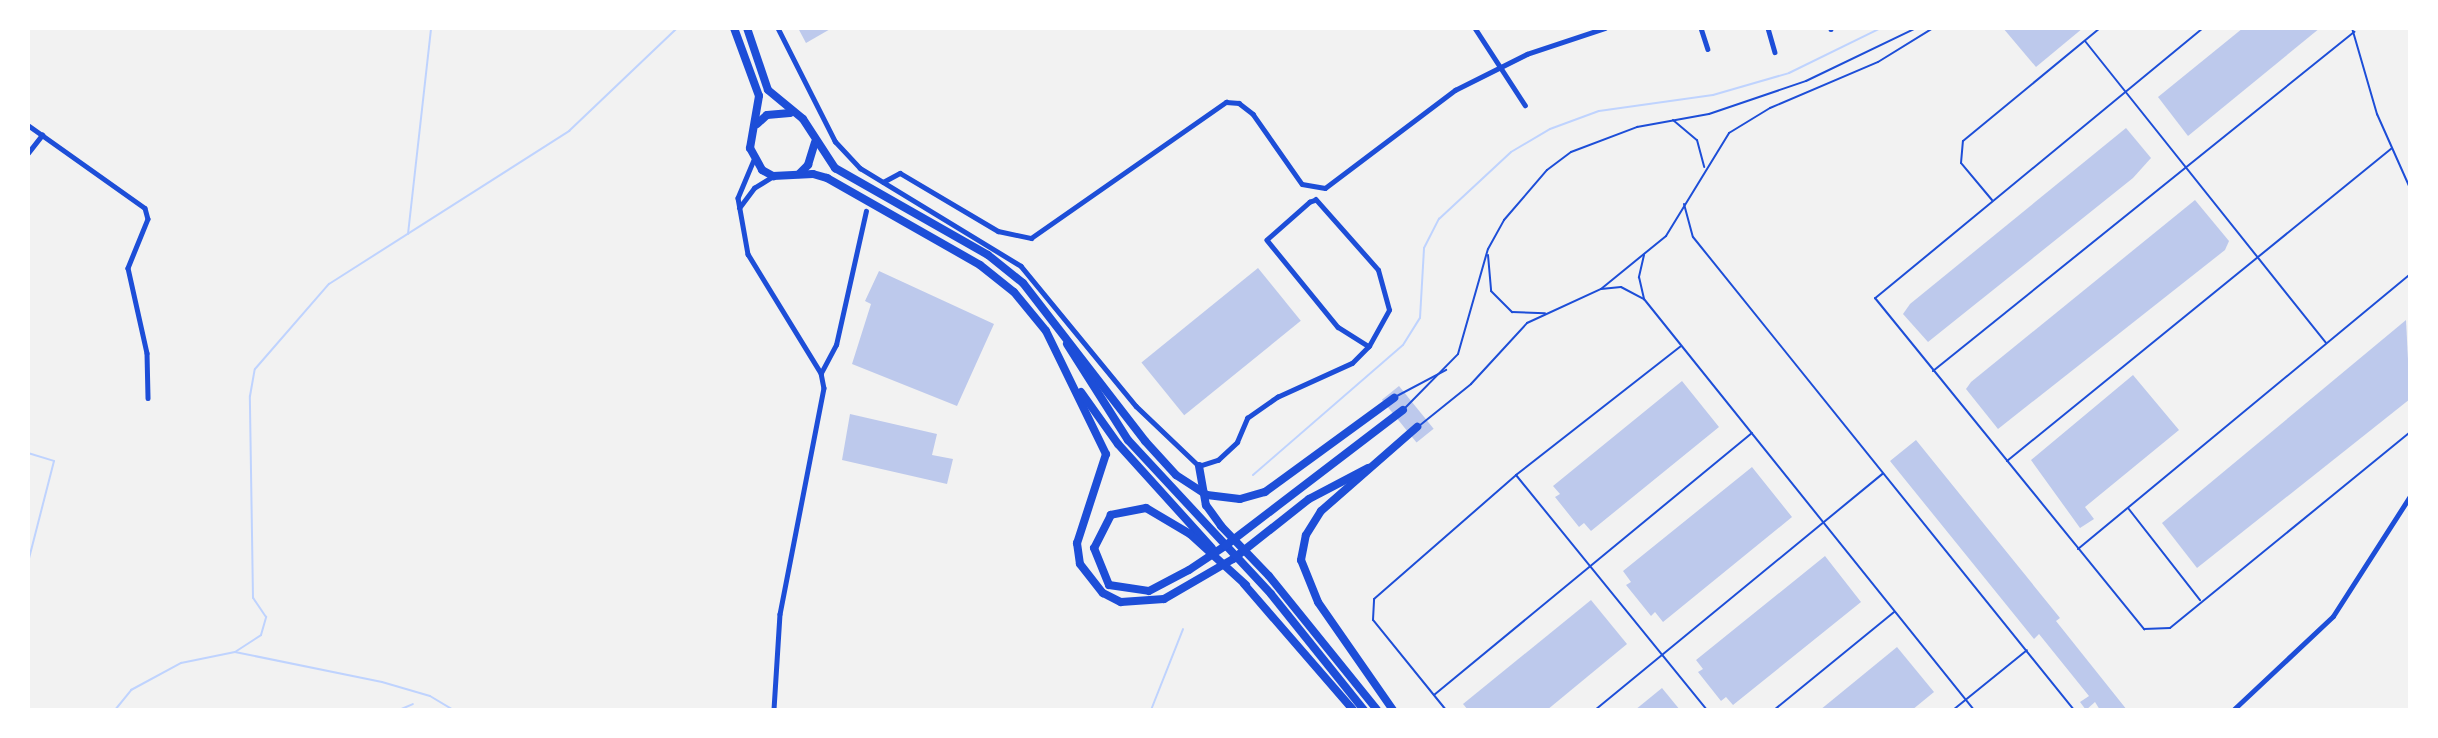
<!DOCTYPE html>
<style>
body{margin:0}
#map{position:relative;width:2438px;height:738px;overflow:hidden;background:#f2f2f2;font-family:Inter,sans-serif}
div>[style]{position:absolute}
.stream>*{height:2px;margin:-1px;padding:0 1px;transform-origin:1px;border-radius:1px;background:#bfd3fe}
.building>*{inset:0;background:#bdc9ec;transform-origin:0 0}
.service>*{height:2px;margin:-1px;padding:0 1px;transform-origin:1px;border-radius:1px;background:#1d4ed8}
.minor>*{height:4.5px;margin:-2.25px;padding:0 2.25px;transform-origin:2.25px;border-radius:2.25px;background:#1d4ed8}
.tertiary>*{height:5px;margin:-2.5px;padding:0 2.5px;transform-origin:2.5px;border-radius:2.5px;background:#1d4ed8}
.trunk>*{height:8px;margin:-4px;padding:0 4px;transform-origin:4px;border-radius:4px;background:#1d4ed8}
span{translate:-50% -50%;white-space:nowrap;text-align:center;line-height:1.15;-webkit-text-stroke:6px #fff;paint-order:stroke}
.frame{position:absolute;inset:0;border:30px solid #fff;pointer-events:none}
</style>
<div id="map">
<div class="stream">
<div style="left:408px;top:234px;width:207px;rotate:-83.6deg"></div>
<div style="left:28px;top:453px;width:27px;rotate:17deg"></div>
<div style="left:54px;top:461px;width:104px;rotate:104.4deg"></div>
<div style="left:1253px;top:475px;width:198px;rotate:-40.9deg"></div>
<div style="left:1403px;top:345px;width:32px;rotate:-58deg"></div>
<div style="left:1420px;top:318px;width:70px;rotate:-86.7deg"></div>
<div style="left:1424px;top:248px;width:33px;rotate:-63deg"></div>
<div style="left:1439px;top:219px;width:98px;rotate:-42.9deg"></div>
<div style="left:1511px;top:152px;width:45px;rotate:-30.5deg"></div>
<div style="left:1550px;top:129px;width:52px;rotate:-20.2deg"></div>
<div style="left:1599px;top:111px;width:115px;rotate:-8deg"></div>
<div style="left:1713px;top:95px;width:79px;rotate:-16.1deg"></div>
<div style="left:1789px;top:73px;width:102px;rotate:-26.1deg"></div>
<div style="left:235px;top:652px;width:31px;rotate:-33deg"></div>
<div style="left:261px;top:635px;width:19px;rotate:-74deg"></div>
<div style="left:266px;top:617px;width:23px;rotate:-124deg"></div>
<div style="left:253px;top:598px;width:202px;rotate:-90.9deg"></div>
<div style="left:250px;top:396px;width:27px;rotate:-80deg"></div>
<div style="left:255px;top:369px;width:113px;rotate:-49deg"></div>
<div style="left:329px;top:284px;width:285px;rotate:-32.5deg"></div>
<div style="left:569px;top:131px;width:149px;rotate:-43.6deg"></div>
<div style="left:115px;top:710px;width:26px;rotate:-51deg"></div>
<div style="left:131px;top:690px;width:57px;rotate:-28.4deg"></div>
<div style="left:181px;top:663px;width:55px;rotate:-11.5deg"></div>
<div style="left:235px;top:652px;width:150px;rotate:11.5deg"></div>
<div style="left:382px;top:682px;width:50px;rotate:16.3deg"></div>
<div style="left:430px;top:696px;width:27px;rotate:31deg"></div>
<div style="left:399px;top:710px;width:15px;rotate:-23deg"></div>
<div style="left:1151px;top:710px;width:87px;rotate:-68.4deg"></div>
</div>
<div class="building">
<div style="clip-path:polygon(798px 28px,832px 28px,806px 43px)"></div>
<div style="clip-path:polygon(2003px 28px,2083px 28px,2036px 67px)"></div>
<div style="clip-path:polygon(2243px 28px,2320px 28px,2188px 136px,2158px 97px)"></div>
<div style="clip-path:polygon(2126px 128px,2151px 158px,2133px 178px,1928px 342px,1903px 314px,1910px 304px)"></div>
<div style="clip-path:polygon(2195px 200px,2229px 241px,2225px 250px,1998px 429px,1966px 389px,1971px 382px)"></div>
<div style="left:1258px;top:268px;width:68px;height:150px;rotate:51deg"></div>
<div style="clip-path:polygon(879px 271px,994px 324px,957px 406px,852px 364px,871px 304px,865px 301px)"></div>
<div style="clip-path:polygon(2406px 320px,2410px 399px,2197px 568px,2162px 523px)"></div>
<div style="clip-path:polygon(2133px 375px,2179px 430px,2085px 507px,2094px 519px,2080px 528px,2031px 460px)"></div>
<div style="clip-path:polygon(1682px 381px,1719px 427px,1591px 531px,1584px 523px,1579px 527px,1555px 497px,1560px 494px,1553px 486px)"></div>
<div style="left:1399px;top:386px;width:55px;height:22px;rotate:51deg"></div>
<div style="clip-path:polygon(850px 414px,937px 434px,932px 455px,953px 459px,947px 484px,842px 460px)"></div>
<div style="clip-path:polygon(1916px 440px,2060px 618px,2056px 621px,2127px 710px,2100px 710px,2095px 702px,2086px 710px,2080px 702px,2089px 696px,2039px 634px,2034px 639px,1890px 461px)"></div>
<div style="clip-path:polygon(1752px 467px,1792px 517px,1663px 622px,1655px 612px,1651px 616px,1626px 585px,1631px 582px,1623px 571px)"></div>
<div style="clip-path:polygon(1825px 556px,1861px 602px,1733px 705px,1726px 697px,1721px 701px,1698px 672px,1703px 669px,1696px 660px)"></div>
<div style="clip-path:polygon(1591px 600px,1627px 644px,1547px 710px,1468px 710px,1463px 704px)"></div>
<div style="clip-path:polygon(1897px 647px,1934px 692px,1912px 710px,1820px 710px)"></div>
<div style="clip-path:polygon(1662px 688px,1680px 710px,1635px 710px)"></div>
</div>
<div class="service">
<div style="left:2203px;top:28px;width:425px;rotate:140.5deg"></div>
<div style="left:1875px;top:298px;width:427px;rotate:50.9deg"></div>
<div style="left:2144px;top:629px;width:26px;rotate:-2deg"></div>
<div style="left:2170px;top:628px;width:310px;rotate:-39.2deg"></div>
<div style="left:2352px;top:28px;width:90px;rotate:73.8deg"></div>
<div style="left:2377px;top:114px;width:81px;rotate:66deg"></div>
<div style="left:2085px;top:41px;width:386px;rotate:51.4deg"></div>
<div style="left:1673px;top:120px;width:31px;rotate:40deg"></div>
<div style="left:1697px;top:140px;width:28px;rotate:75deg"></div>
<div style="left:1992px;top:200px;width:48px;rotate:-130deg"></div>
<div style="left:1961px;top:163px;width:22px;rotate:-85deg"></div>
<div style="left:1963px;top:141px;width:178px;rotate:-39.5deg"></div>
<div style="left:1684px;top:204px;width:34px;rotate:75deg"></div>
<div style="left:1693px;top:237px;width:607px;rotate:51.15deg"></div>
<div style="left:1488px;top:255px;width:36px;rotate:85deg"></div>
<div style="left:1491px;top:291px;width:30px;rotate:45deg"></div>
<div style="left:1512px;top:312px;width:33px;rotate:2deg"></div>
<div style="left:1644px;top:255px;width:23px;rotate:103deg"></div>
<div style="left:1639px;top:277px;width:23px;rotate:77deg"></div>
<div style="left:1601px;top:289px;width:20px;rotate:-6deg"></div>
<div style="left:1621px;top:287px;width:26px;rotate:28deg"></div>
<div style="left:1644px;top:299px;width:527px;rotate:51.24deg"></div>
<div style="left:1933px;top:371px;width:541px;rotate:-38.84deg"></div>
<div style="left:1395px;top:397px;width:58px;rotate:-27.9deg"></div>
<div style="left:1404px;top:409px;width:77px;rotate:-45.5deg"></div>
<div style="left:1458px;top:354px;width:109px;rotate:-74.1deg"></div>
<div style="left:1488px;top:249px;width:33px;rotate:-61deg"></div>
<div style="left:1504px;top:220px;width:66px;rotate:-49.3deg"></div>
<div style="left:1547px;top:170px;width:30px;rotate:-37deg"></div>
<div style="left:1571px;top:152px;width:71px;rotate:-20.7deg"></div>
<div style="left:1637px;top:127px;width:73px;rotate:-10.2deg"></div>
<div style="left:1709px;top:114px;width:102px;rotate:-18.8deg"></div>
<div style="left:1806px;top:81px;width:122px;rotate:-25.7deg"></div>
<div style="left:1419px;top:426px;width:67px;rotate:-38.9deg"></div>
<div style="left:1471px;top:384px;width:83px;rotate:-47.4deg"></div>
<div style="left:1527px;top:323px;width:81px;rotate:-24.7deg"></div>
<div style="left:1601px;top:289px;width:84px;rotate:-39.2deg"></div>
<div style="left:1666px;top:236px;width:121px;rotate:-58.5deg"></div>
<div style="left:1729px;top:133px;width:48px;rotate:-31.4deg"></div>
<div style="left:1770px;top:108px;width:117px;rotate:-23.1deg"></div>
<div style="left:1878px;top:62px;width:65px;rotate:-31.7deg"></div>
<div style="left:2007px;top:461px;width:495px;rotate:-39.1deg"></div>
<div style="left:1516px;top:475px;width:303px;rotate:50.9deg"></div>
<div style="left:2128px;top:508px;width:117px;rotate:52deg"></div>
<div style="left:2078px;top:549px;width:431px;rotate:-39.6deg"></div>
<div style="left:1434px;top:695px;width:412px;rotate:-39.5deg"></div>
<div style="left:1446px;top:710px;width:116px;rotate:-129deg"></div>
<div style="left:1373px;top:620px;width:21px;rotate:-87deg"></div>
<div style="left:1374px;top:599px;width:189px;rotate:-41.1deg"></div>
<div style="left:1516px;top:475px;width:209px;rotate:-38deg"></div>
<div style="left:1595px;top:710px;width:372px;rotate:-39.4deg"></div>
<div style="left:1774px;top:710px;width:155px;rotate:-39.2deg"></div>
<div style="left:1953px;top:710px;width:95px;rotate:-39deg"></div>
</div>
<div class="minor">
<div style="left:778px;top:28px;width:127px;rotate:63.2deg"></div>
<div style="left:835px;top:141px;width:37px;rotate:47deg"></div>
<div style="left:860px;top:168px;width:188px;rotate:31.3deg"></div>
<div style="left:1021px;top:266px;width:181px;rotate:50.6deg"></div>
<div style="left:1136px;top:406px;width:87px;rotate:43.6deg"></div>
<div style="left:1199px;top:466px;width:20px;rotate:-18deg"></div>
<div style="left:1218px;top:460px;width:26px;rotate:-43deg"></div>
<div style="left:1237px;top:442px;width:26px;rotate:-67deg"></div>
<div style="left:1247px;top:418px;width:37px;rotate:-35deg"></div>
<div style="left:1277px;top:397px;width:82px;rotate:-24.4deg"></div>
<div style="left:1352px;top:363px;width:24px;rotate:-45deg"></div>
<div style="left:1369px;top:346px;width:41px;rotate:-60.9deg"></div>
<div style="left:1389px;top:310px;width:41px;rotate:-105.4deg"></div>
<div style="left:1378px;top:270px;width:94px;rotate:-131.5deg"></div>
<div style="left:1316px;top:200px;width:6px;rotate:162deg"></div>
<div style="left:1310px;top:202px;width:57px;rotate:138.5deg"></div>
<div style="left:1267px;top:240px;width:112px;rotate:50.8deg"></div>
<div style="left:1338px;top:327px;width:36px;rotate:32deg"></div>
<div style="left:1475px;top:28px;width:92px;rotate:57deg"></div>
<div style="left:1701px;top:28px;width:22px;rotate:72deg"></div>
<div style="left:1768px;top:28px;width:25px;rotate:74deg"></div>
<div style="left:1831px;top:28px;width:1px;rotate:90deg"></div>
<div style="left:28px;top:125px;width:143px;rotate:35.4deg"></div>
<div style="left:145px;top:208px;width:11px;rotate:75deg"></div>
<div style="left:148px;top:219px;width:53px;rotate:112.2deg"></div>
<div style="left:128px;top:268px;width:87px;rotate:77.4deg"></div>
<div style="left:147px;top:353px;width:45px;rotate:88.7deg"></div>
<div style="left:28px;top:153px;width:23px;rotate:-52deg"></div>
<div style="left:754px;top:160px;width:41px;rotate:112.8deg"></div>
<div style="left:738px;top:198px;width:57px;rotate:79.9deg"></div>
<div style="left:748px;top:254px;width:140px;rotate:58.5deg"></div>
<div style="left:821px;top:373px;width:15px;rotate:79deg"></div>
<div style="left:824px;top:388px;width:230px;rotate:101deg"></div>
<div style="left:780px;top:614px;width:96px;rotate:93.6deg"></div>
<div style="left:883px;top:182px;width:19px;rotate:-28deg"></div>
<div style="left:900px;top:173px;width:114px;rotate:30.6deg"></div>
<div style="left:998px;top:231px;width:34px;rotate:12deg"></div>
<div style="left:1031px;top:238px;width:238px;rotate:-34.9deg"></div>
<div style="left:1226px;top:102px;width:13px;rotate:4deg"></div>
<div style="left:1239px;top:103px;width:18px;rotate:38deg"></div>
<div style="left:1253px;top:114px;width:85px;rotate:55deg"></div>
<div style="left:1302px;top:184px;width:23px;rotate:10deg"></div>
<div style="left:1325px;top:188px;width:163px;rotate:-37deg"></div>
<div style="left:1455px;top:90px;width:80px;rotate:-26.6deg"></div>
<div style="left:1527px;top:54px;width:82px;rotate:-18.4deg"></div>
<div style="left:739px;top:208px;width:25px;rotate:-53deg"></div>
<div style="left:754px;top:188px;width:22px;rotate:-32deg"></div>
<div style="left:821px;top:373px;width:32px;rotate:-62deg"></div>
<div style="left:836px;top:345px;width:137px;rotate:-77.4deg"></div>
<div style="left:1209px;top:710px;width:12px"></div>
</div>
<div class="tertiary">
<div style="left:2233px;top:710px;width:137px;rotate:-43.2deg"></div>
<div style="left:2333px;top:616px;width:143px;rotate:-57.3deg"></div>
</div>
<div class="trunk">
<div style="left:734px;top:28px;width:72px;rotate:69.8deg"></div>
<div style="left:759px;top:96px;width:53px;rotate:99.8deg"></div>
<div style="left:750px;top:148px;width:25px;rotate:61deg"></div>
<div style="left:762px;top:170px;width:13px;rotate:29deg"></div>
<div style="left:773px;top:176px;width:40px;rotate:-2.9deg"></div>
<div style="left:813px;top:174px;width:15px;rotate:16deg"></div>
<div style="left:827px;top:178px;width:176px;rotate:29.6deg"></div>
<div style="left:980px;top:265px;width:43px;rotate:38.5deg"></div>
<div style="left:1014px;top:292px;width:50px;rotate:50.6deg"></div>
<div style="left:1046px;top:331px;width:137px;rotate:64deg"></div>
<div style="left:1106px;top:454px;width:94px;rotate:108deg"></div>
<div style="left:1077px;top:543px;width:21px;rotate:82deg"></div>
<div style="left:1080px;top:564px;width:37px;rotate:52deg"></div>
<div style="left:1103px;top:593px;width:20px;rotate:27deg"></div>
<div style="left:1121px;top:602px;width:43px;rotate:-4deg"></div>
<div style="left:1164px;top:599px;width:80px;rotate:-30.1deg"></div>
<div style="left:1233px;top:559px;width:97px;rotate:-38.3deg"></div>
<div style="left:1309px;top:499px;width:67px;rotate:-27.7deg"></div>
<div style="left:747px;top:28px;width:65px;rotate:71.3deg"></div>
<div style="left:768px;top:90px;width:45px;rotate:39.6deg"></div>
<div style="left:803px;top:119px;width:59px;rotate:56.9deg"></div>
<div style="left:835px;top:168px;width:176px;rotate:29.6deg"></div>
<div style="left:988px;top:255px;width:45px;rotate:38.7deg"></div>
<div style="left:1023px;top:283px;width:200px;rotate:52.3deg"></div>
<div style="left:1145px;top:441px;width:46px;rotate:47.6deg"></div>
<div style="left:1176px;top:475px;width:37px;rotate:33deg"></div>
<div style="left:1207px;top:495px;width:33px;rotate:7deg"></div>
<div style="left:1240px;top:499px;width:26px;rotate:-16deg"></div>
<div style="left:1265px;top:492px;width:160px;rotate:-36.1deg"></div>
<div style="left:757px;top:124px;width:13px;rotate:-42deg"></div>
<div style="left:767px;top:115px;width:23px;rotate:-5deg"></div>
<div style="left:799px;top:174px;width:13px;rotate:-45deg"></div>
<div style="left:808px;top:165px;width:24px;rotate:-73deg"></div>
<div style="left:1067px;top:344px;width:114px;rotate:57.6deg"></div>
<div style="left:1128px;top:440px;width:210px;rotate:47.1deg"></div>
<div style="left:1271px;top:594px;width:149px;rotate:51.3deg"></div>
<div style="left:1081px;top:392px;width:64px;rotate:54.6deg"></div>
<div style="left:1118px;top:444px;width:140px;rotate:47.9deg"></div>
<div style="left:1199px;top:466px;width:40px;rotate:80deg"></div>
<div style="left:1206px;top:505px;width:26px;rotate:54deg"></div>
<div style="left:1221px;top:526px;width:69px;rotate:46.2deg"></div>
<div style="left:1269px;top:576px;width:172px;rotate:51.1deg"></div>
<div style="left:1244px;top:584px;width:167px;rotate:49.1deg"></div>
<div style="left:1246px;top:585px;width:76px;rotate:-137.7deg"></div>
<div style="left:1190px;top:534px;width:51px;rotate:-149.4deg"></div>
<div style="left:1146px;top:508px;width:36px;rotate:169deg"></div>
<div style="left:1111px;top:515px;width:37px;rotate:117deg"></div>
<div style="left:1094px;top:548px;width:40px;rotate:68deg"></div>
<div style="left:1109px;top:585px;width:40px;rotate:8.5deg"></div>
<div style="left:1149px;top:591px;width:45px;rotate:-27.7deg"></div>
<div style="left:1189px;top:570px;width:43px;rotate:-33.7deg"></div>
<div style="left:1225px;top:546px;width:224px;rotate:-37.4deg"></div>
<div style="left:1393px;top:710px;width:131px;rotate:-124.8deg"></div>
<div style="left:1318px;top:602px;width:45px;rotate:-112deg"></div>
<div style="left:1301px;top:560px;width:25px;rotate:-79deg"></div>
<div style="left:1306px;top:535px;width:28px;rotate:-58deg"></div>
<div style="left:1321px;top:511px;width:128px;rotate:-41.2deg"></div>
</div>
<div class="frame"></div>
</div>
